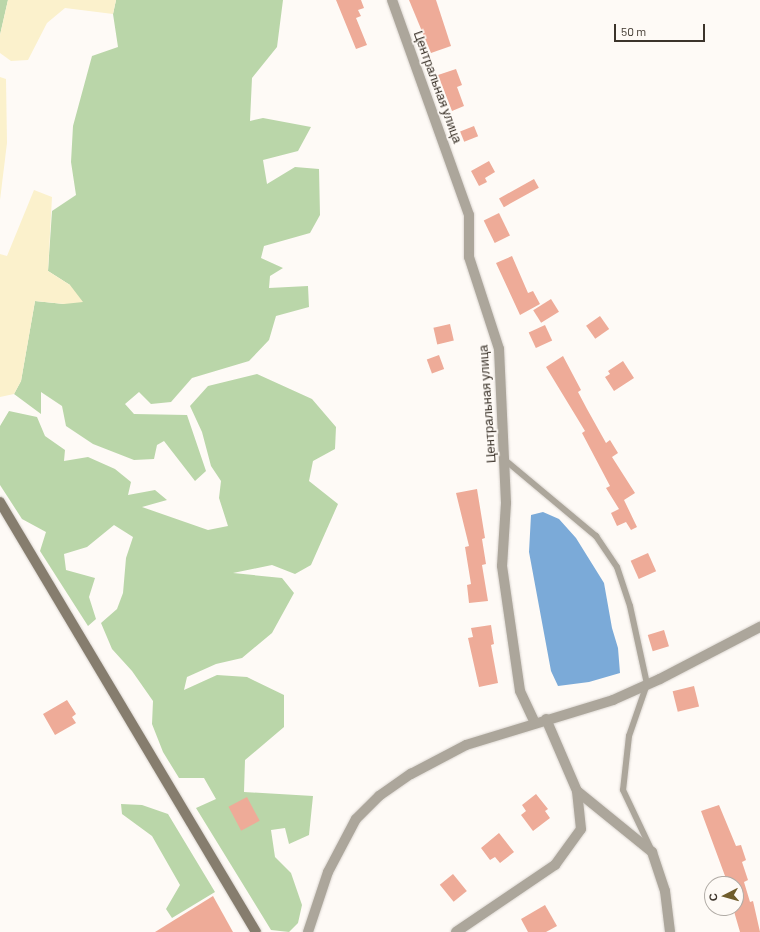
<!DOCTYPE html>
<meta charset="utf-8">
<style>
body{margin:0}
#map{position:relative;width:760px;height:932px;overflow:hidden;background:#fefaf6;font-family:Barlow,sans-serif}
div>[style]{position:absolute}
.green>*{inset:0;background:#bad6a9}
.sand>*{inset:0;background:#fbf1cc}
.water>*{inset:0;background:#7baad8}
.building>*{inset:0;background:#eeab98;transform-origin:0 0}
.roads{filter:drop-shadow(0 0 1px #dbd6d1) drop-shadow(0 0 1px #dbd6d1)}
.lane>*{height:6px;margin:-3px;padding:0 3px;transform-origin:3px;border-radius:3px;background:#aca69b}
.street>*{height:10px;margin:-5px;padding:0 5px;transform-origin:5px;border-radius:5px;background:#aca69b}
.secondary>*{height:10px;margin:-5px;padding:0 5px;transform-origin:5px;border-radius:5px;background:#867d6e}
span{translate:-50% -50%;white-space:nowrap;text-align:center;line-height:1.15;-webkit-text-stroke:3px #fefaf6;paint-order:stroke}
.street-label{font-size:13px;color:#3c342b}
.north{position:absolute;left:704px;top:876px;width:40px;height:40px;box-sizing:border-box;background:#fefaf6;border:1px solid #b0aba5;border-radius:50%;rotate:264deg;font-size:11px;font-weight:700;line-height:16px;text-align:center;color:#3c342b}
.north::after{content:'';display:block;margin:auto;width:14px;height:18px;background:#705d2c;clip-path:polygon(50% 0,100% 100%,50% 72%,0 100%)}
.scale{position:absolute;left:614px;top:24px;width:91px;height:18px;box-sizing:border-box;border:2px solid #3c342b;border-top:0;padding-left:5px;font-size:12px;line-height:14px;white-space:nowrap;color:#3c342b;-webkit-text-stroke:3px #fefaf6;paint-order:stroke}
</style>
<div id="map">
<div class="green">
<div style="clip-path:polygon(0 0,8px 0,0 35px)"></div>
<div style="clip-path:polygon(116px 0,283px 0,277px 47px,252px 78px,250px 121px,263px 118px,311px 127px,298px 151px,263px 160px,267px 184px,295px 167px,319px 169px,320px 215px,310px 233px,264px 246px,261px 258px,283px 268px,270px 276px,269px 288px,308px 286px,309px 307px,276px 316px,269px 340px,249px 361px,192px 378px,171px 402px,151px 404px,139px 392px,125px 404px,134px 414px,187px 415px,206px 471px,195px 481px,164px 441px,157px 445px,154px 459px,134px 460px,93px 444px,66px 426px,62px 406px,41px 392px,41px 414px,14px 394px,21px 381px,35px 301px,64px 304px,70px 285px,48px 271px,52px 211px,76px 195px,71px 162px,73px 126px,92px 56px,118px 47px,113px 14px)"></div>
<div style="clip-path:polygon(257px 374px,312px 399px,336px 427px,335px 449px,313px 461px,309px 481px,338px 504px,311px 565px,295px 574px,272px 565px,233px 573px,282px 578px,294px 593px,272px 633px,242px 658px,216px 664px,187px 677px,184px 690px,217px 675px,247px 677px,284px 695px,284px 727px,245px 760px,244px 792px,313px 796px,309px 835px,289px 844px,285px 828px,271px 830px,275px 857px,291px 873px,302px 905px,298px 923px,289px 932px,271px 930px,196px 808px,216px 799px,204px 778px,179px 778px,163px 752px,152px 724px,153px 701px,132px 671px,112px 649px,101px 623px,117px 609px,123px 593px,126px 558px,133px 537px,114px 525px,87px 547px,64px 554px,66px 570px,95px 578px,89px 597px,96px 619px,88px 626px,40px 551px,46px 532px,22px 519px,0 485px,0 426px,9px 411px,37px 417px,45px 436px,65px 450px,64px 461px,88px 457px,115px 469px,131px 482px,128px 495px,155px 490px,167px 500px,142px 507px,208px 530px,228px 526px,219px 498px,221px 481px,211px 466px,202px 432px,190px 406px,208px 386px)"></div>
<div style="clip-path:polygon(121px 804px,142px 805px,168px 814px,215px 892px,172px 918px,166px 909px,180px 885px,152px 836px,122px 814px)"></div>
</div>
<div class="sand">
<div style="clip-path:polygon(8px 0,116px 0,113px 14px,65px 8px,47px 23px,28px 60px,11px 61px,0 53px,0 35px)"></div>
<div style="clip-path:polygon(0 77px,6px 79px,7px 143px,0 200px)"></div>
<div style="clip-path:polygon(34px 190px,52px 197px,48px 271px,70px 285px,83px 302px,64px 304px,35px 301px,21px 381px,14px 394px,0 397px,0 219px,0 254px,7px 256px)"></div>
</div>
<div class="water">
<div style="clip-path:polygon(543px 512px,559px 519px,576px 538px,604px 583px,612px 628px,618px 648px,620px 673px,589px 682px,558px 686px,551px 671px,529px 552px,531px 515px)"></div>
</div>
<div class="building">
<div style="clip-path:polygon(336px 0,361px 0,364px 8px,358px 10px,361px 16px,356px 18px,367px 45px,356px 49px)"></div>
<div style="clip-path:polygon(409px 0,436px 0,451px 46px,431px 53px)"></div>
<div style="clip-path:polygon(456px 69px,462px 85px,457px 87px,464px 106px,452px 111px,438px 75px)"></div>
<div style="left:474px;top:126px;width:11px;height:15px;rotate:68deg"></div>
<div style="clip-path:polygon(489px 161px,495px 172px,485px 178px,487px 182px,479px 186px,471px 171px)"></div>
<div style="left:534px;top:179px;width:10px;height:40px;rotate:61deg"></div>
<div style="left:499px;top:213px;width:25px;height:17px;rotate:64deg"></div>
<div style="clip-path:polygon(512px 256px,528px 293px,533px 291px,540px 304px,520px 315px,496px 263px)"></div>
<div style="left:551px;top:299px;width:15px;height:21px;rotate:58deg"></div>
<div style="left:600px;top:316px;width:16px;height:17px;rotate:55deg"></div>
<div style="left:450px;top:324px;width:17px;height:17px;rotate:77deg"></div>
<div style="left:545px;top:325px;width:17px;height:18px;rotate:65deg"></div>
<div style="left:439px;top:355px;width:15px;height:13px;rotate:70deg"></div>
<div style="clip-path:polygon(563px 356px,581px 390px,578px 392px,587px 409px,606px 443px,610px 440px,618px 453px,612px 457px,635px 493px,624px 500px,637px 527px,631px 530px,626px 522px,617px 526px,611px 513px,619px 509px,606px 488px,610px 486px,582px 433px,585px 431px,546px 367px)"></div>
<div style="clip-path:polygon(623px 361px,634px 378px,614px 391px,605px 377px,610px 374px,608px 371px)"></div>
<div style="clip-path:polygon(477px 489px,485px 538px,482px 539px,486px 564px,482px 565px,488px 601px,469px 603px,467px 585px,471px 584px,465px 547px,469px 546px,456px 493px)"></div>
<div style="left:648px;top:553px;width:20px;height:19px;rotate:66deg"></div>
<div style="clip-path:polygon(491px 625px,494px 644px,491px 645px,498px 683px,479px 687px,468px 638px,473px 637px,471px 628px)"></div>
<div style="left:664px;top:630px;width:17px;height:17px;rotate:73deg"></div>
<div style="left:694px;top:686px;width:21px;height:22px;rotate:76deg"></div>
<div style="clip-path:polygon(67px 700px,76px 714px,72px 717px,76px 723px,55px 735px,43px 714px)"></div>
<div style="clip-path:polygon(536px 794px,548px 809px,545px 811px,550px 818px,533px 831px,521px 815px,526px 811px,522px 805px)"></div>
<div style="left:247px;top:797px;width:27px;height:21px;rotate:62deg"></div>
<div style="clip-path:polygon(719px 805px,736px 846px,741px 845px,746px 860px,742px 862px,748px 880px,744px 882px,750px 902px,753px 901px,760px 932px,740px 932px,733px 908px,736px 908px,736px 884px,728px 884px,701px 811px)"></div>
<div style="clip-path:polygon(499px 833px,514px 852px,500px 863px,495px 857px,490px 860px,481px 848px)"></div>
<div style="left:453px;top:874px;width:22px;height:17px;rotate:51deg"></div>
<div style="clip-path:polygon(213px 896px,233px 932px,155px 932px)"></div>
<div style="clip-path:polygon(545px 905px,557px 926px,546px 932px,528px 932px,521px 919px)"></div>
</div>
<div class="roads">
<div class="lane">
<div style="left:505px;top:460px;width:119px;rotate:39.9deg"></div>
<div style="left:596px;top:536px;width:37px;rotate:56deg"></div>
<div style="left:617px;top:567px;width:41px;rotate:71.6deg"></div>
<div style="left:630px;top:606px;width:80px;rotate:77.7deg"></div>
<div style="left:647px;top:684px;width:55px;rotate:109.1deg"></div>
<div style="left:629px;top:736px;width:54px;rotate:96.3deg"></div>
<div style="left:623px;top:790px;width:65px;rotate:64.6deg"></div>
</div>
<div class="street">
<div style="left:392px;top:0;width:228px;rotate:70.3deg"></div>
<div style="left:469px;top:215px;width:42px;rotate:90deg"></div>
<div style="left:469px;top:257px;width:97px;rotate:71.9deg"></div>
<div style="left:499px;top:349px;width:154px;rotate:87.4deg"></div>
<div style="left:506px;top:503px;width:63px;rotate:93.6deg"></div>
<div style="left:502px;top:566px;width:126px;rotate:81.8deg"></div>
<div style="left:520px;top:691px;width:35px;rotate:65deg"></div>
<div style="left:546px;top:719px;width:78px;rotate:66.7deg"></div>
<div style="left:577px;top:791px;width:97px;rotate:39.1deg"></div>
<div style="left:652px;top:852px;width:41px;rotate:71.6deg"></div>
<div style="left:665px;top:891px;width:41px;rotate:83deg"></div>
<div style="left:308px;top:932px;width:63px;rotate:-71.6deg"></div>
<div style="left:328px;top:872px;width:60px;rotate:-62.2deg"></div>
<div style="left:356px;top:819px;width:33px;rotate:-45deg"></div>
<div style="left:379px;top:796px;width:39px;rotate:-35deg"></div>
<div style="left:411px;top:774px;width:62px;rotate:-27.8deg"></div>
<div style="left:466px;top:745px;width:154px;rotate:-17deg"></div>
<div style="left:613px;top:700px;width:51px;rotate:-24.1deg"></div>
<div style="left:660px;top:679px;width:113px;rotate:-27.5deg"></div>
<div style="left:456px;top:932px;width:120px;rotate:-34.1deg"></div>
<div style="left:555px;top:865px;width:44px;rotate:-54.2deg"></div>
<div style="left:581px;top:829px;width:38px;rotate:-96deg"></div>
</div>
<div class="secondary">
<div style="left:0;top:502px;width:500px;rotate:59.23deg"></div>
</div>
</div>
<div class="street-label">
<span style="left:438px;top:87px;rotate:70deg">Центральная улица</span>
<span style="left:487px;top:404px;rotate:-94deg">Центральная улица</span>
</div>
<div class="north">С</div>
<div class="scale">50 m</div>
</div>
